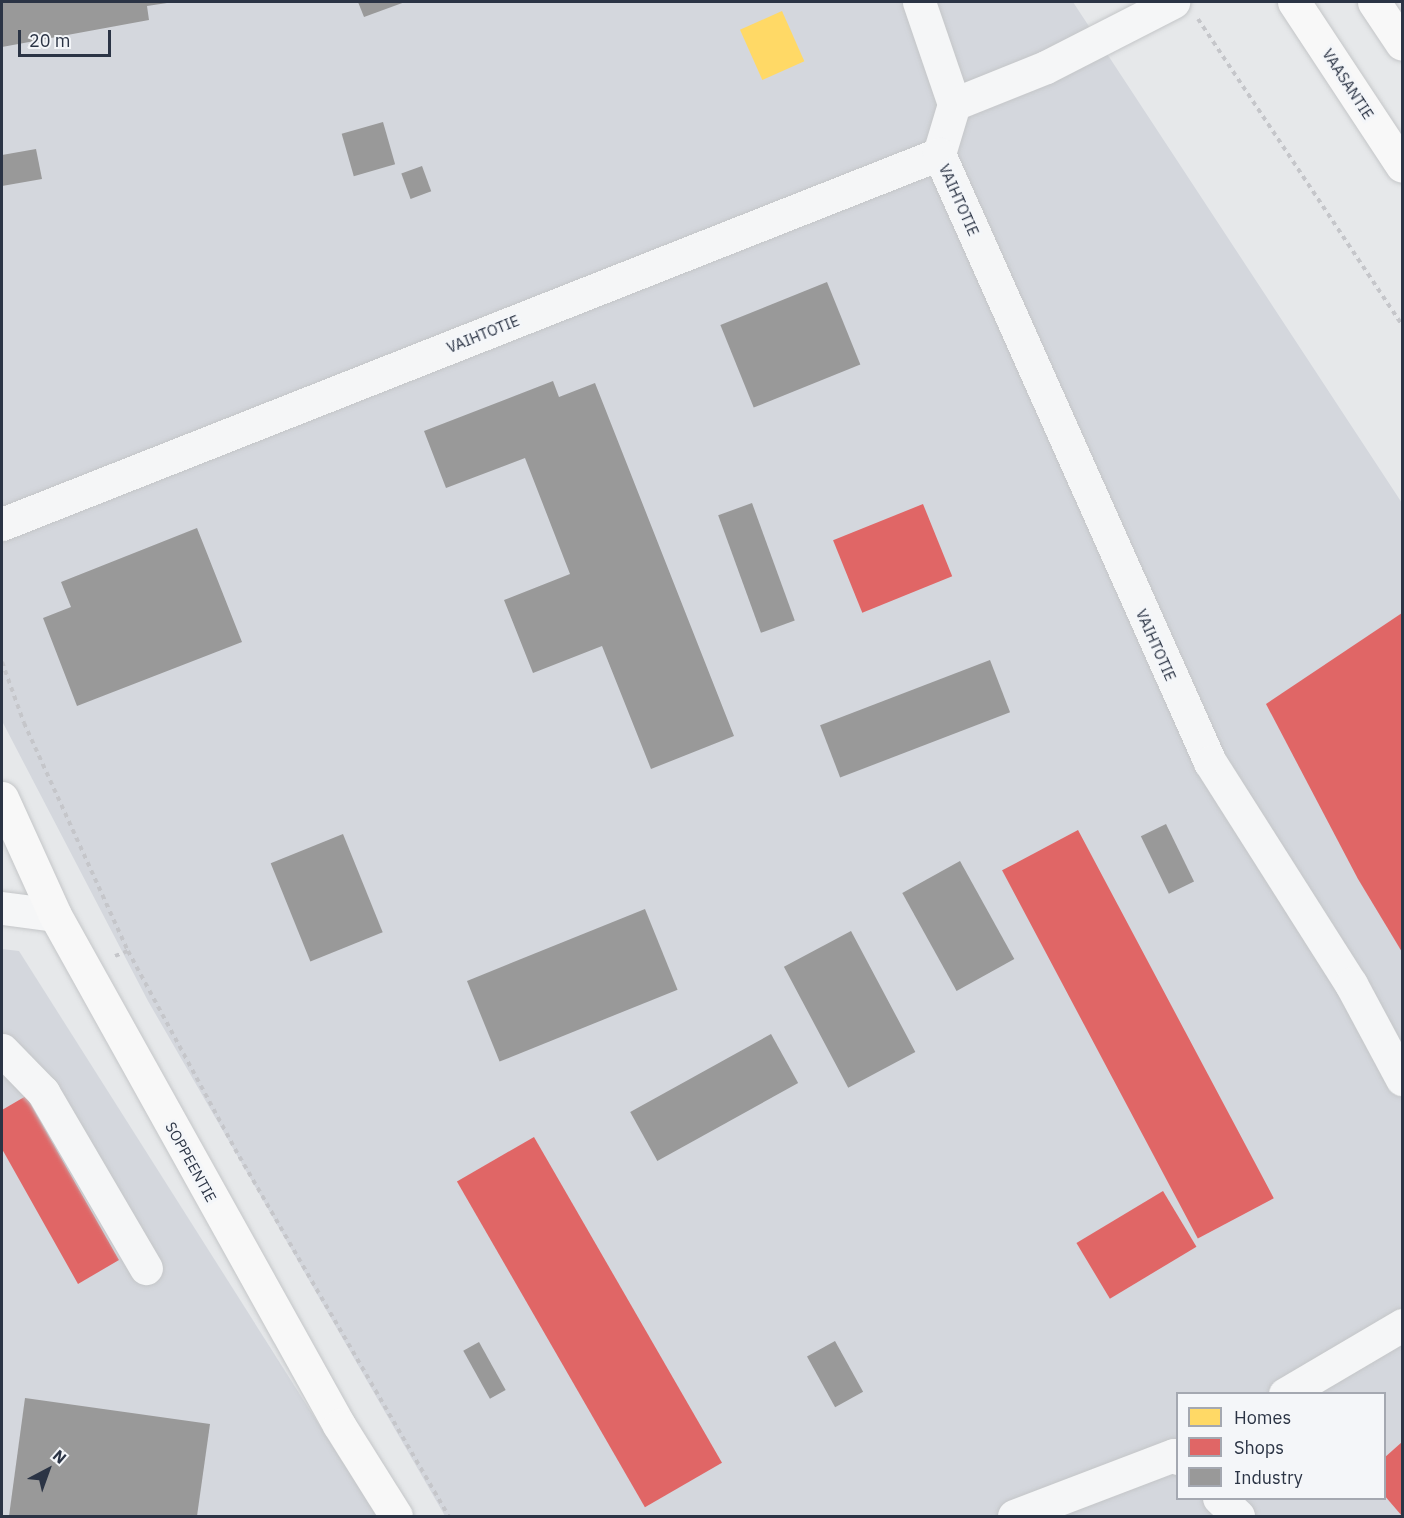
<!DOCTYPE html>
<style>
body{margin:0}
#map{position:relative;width:1404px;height:1518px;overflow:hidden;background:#e6e8ea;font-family:"IBM Plex Sans",sans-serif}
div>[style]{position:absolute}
.built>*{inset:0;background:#d4d7dd}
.homes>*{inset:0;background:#ffd966;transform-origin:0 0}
.shops>*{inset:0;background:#e06666;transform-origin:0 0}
.industry>*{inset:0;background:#999;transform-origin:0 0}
.path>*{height:4px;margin-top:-2px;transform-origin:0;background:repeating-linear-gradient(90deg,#c5c6ca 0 4.5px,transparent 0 9px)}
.roads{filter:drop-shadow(0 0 2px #c4c6c8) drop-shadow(0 0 2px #c4c6c8)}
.minor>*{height:33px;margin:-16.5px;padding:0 16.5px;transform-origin:16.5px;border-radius:16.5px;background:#f5f6f7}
.major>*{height:33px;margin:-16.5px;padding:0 16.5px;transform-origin:16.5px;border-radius:16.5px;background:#f8f8f8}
.highway>*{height:33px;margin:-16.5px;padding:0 16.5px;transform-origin:16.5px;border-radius:16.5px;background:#f8f8f8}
span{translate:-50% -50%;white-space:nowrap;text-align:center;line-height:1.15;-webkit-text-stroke:6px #f4f6f9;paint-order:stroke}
.street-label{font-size:15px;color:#2b3445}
.frame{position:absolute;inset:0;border:3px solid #2b3445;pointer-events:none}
.legend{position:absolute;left:1176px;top:1392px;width:210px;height:108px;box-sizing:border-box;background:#f4f6f9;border:2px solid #a4a8b1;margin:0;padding:8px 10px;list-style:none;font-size:18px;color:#2b3445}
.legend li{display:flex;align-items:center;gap:12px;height:30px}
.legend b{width:30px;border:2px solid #a4a8b1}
.north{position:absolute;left:18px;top:1440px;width:60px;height:60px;-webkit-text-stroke:4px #f4f6f9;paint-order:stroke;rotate:41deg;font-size:16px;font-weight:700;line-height:24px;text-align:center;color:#2b3445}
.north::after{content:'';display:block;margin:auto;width:21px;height:27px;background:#2b3445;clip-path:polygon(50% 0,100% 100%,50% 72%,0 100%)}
.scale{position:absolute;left:18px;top:30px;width:93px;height:27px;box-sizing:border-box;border:3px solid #2b3445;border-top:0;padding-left:8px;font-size:18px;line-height:21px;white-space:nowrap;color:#2b3445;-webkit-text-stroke:4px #f4f6f9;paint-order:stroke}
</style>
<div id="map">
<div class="built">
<div style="clip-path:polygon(evenodd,2px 2px,1073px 2px,1402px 503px,1402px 1516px,445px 1516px,148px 1001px,2px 721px,2px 2px,1178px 1394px,1384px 1394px,1384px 1498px,1178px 1498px,1178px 1394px)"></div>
<div style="clip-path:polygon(2px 949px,19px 951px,377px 1516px,2px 1516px)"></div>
</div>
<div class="homes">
<div style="left:782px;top:11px;width:55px;height:46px;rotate:66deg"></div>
</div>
<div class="shops">
<div style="left:923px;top:504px;width:78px;height:97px;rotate:68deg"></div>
<div style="clip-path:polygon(1402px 613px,1402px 952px,1358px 879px,1266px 704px)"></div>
<div style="left:1078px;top:830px;width:417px;height:86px;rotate:62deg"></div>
<div style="clip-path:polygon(26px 1096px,119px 1260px,78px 1284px,2px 1149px,2px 1110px)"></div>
<div style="left:534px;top:1137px;width:376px;height:89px;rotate:60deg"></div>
<div style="left:1163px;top:1191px;width:65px;height:101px;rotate:59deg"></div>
<div style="clip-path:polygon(1402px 1442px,1402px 1516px,1384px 1495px,1384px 1458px)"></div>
</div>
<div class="industry">
<div style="clip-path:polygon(2px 2px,167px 2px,167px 3px,147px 6px,149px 20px,2px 47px)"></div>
<div style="clip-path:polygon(358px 2px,405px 2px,364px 17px)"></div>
<div style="left:383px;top:122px;width:44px;height:43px;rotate:74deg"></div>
<div style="clip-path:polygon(36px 149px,42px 179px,2px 186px,2px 155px)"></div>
<div style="left:422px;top:166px;width:27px;height:22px;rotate:70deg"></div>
<div style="left:827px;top:282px;width:89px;height:115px;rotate:68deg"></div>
<div style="clip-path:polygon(553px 381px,559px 397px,595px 383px,734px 736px,651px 769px,602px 646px,533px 673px,504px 600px,570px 574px,525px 458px,446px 488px,424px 431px)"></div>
<div style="left:752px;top:503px;width:125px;height:36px;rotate:70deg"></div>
<div style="clip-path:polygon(197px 528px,242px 642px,77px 706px,43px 618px,71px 607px,61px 582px)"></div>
<div style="left:990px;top:660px;width:56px;height:182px;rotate:69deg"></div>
<div style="left:1166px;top:824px;width:64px;height:28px;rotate:64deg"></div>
<div style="left:343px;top:834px;width:106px;height:78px;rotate:68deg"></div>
<div style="left:960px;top:861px;width:112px;height:66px;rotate:61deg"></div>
<div style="left:645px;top:909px;width:87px;height:192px;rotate:68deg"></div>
<div style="left:851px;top:931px;width:137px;height:76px;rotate:62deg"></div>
<div style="left:771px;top:1034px;width:56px;height:161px;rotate:61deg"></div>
<div style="left:835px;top:1341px;width:58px;height:32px;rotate:61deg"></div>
<div style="left:479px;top:1342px;width:55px;height:18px;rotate:61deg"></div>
<div style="clip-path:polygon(25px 1398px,210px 1424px,197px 1516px,9px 1516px)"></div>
</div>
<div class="path">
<div style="left:1198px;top:19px;width:368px;rotate:56.3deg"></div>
<div style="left:2px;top:662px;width:65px;rotate:70.2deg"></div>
<div style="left:24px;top:723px;width:251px;rotate:65.5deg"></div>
<div style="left:128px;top:951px;width:225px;rotate:61.6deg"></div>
<div style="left:235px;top:1149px;width:425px;rotate:59.8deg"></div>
<div style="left:115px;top:956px;width:14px;rotate:-21deg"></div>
</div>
<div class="roads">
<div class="minor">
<div style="left:919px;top:2px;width:108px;rotate:71.1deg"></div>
<div style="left:954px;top:104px;width:52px;rotate:106.7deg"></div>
<div style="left:954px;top:104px;width:99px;rotate:-21.9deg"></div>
<div style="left:1046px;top:67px;width:143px;rotate:-27.1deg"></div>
<div style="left:2px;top:524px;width:1007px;rotate:-21.55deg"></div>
<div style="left:939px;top:154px;width:666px;rotate:65.98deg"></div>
<div style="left:1210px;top:762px;width:263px;rotate:57.6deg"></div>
<div style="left:1351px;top:984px;width:108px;rotate:61.8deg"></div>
<div style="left:2px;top:908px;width:53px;rotate:7.5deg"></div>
<div style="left:2px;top:1050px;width:59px;rotate:45.7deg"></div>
<div style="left:43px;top:1092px;width:204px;rotate:59.7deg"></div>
<div style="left:1285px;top:1394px;width:136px;rotate:-30.5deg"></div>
<div style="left:1219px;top:1498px;width:26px;rotate:43deg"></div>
<div style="left:1014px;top:1516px;width:171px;rotate:-20.9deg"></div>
<div style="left:1174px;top:1455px;width:5px;rotate:37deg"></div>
</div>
<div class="major">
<div style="left:2px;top:798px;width:128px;rotate:65.6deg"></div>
<div style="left:55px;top:915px;width:584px;rotate:60.89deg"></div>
<div style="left:339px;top:1425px;width:107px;rotate:57.9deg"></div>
</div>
<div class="highway">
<div style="left:1294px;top:2px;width:196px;rotate:56.6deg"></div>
<div style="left:1374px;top:2px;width:50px;rotate:56.3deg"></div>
</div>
</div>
<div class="street-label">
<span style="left:1348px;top:84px;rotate:57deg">VAASANTIE</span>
<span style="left:959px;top:200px;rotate:66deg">VAIHTOTIE</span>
<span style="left:483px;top:334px;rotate:-22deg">VAIHTOTIE</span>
<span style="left:1156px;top:645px;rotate:66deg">VAIHTOTIE</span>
<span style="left:191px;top:1162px;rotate:61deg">SOPPEENTIE</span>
</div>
<div class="frame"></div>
<ul class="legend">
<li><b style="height:16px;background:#ffd966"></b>Homes</li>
<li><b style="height:16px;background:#e06666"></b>Shops</li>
<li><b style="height:16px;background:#999"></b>Industry</li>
</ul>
<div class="north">N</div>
<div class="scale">20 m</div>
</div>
